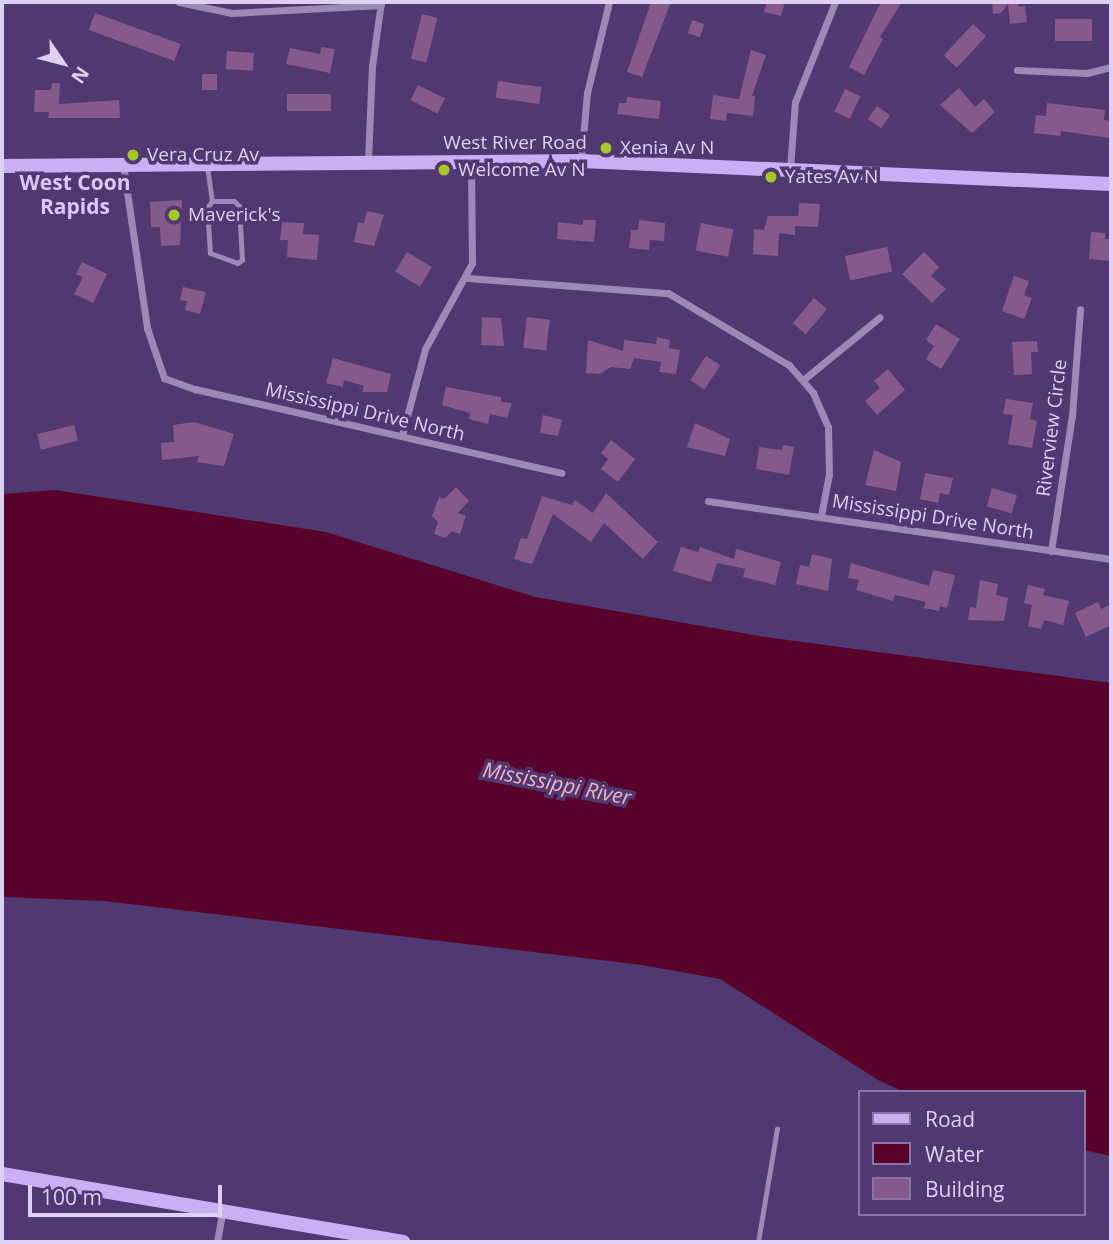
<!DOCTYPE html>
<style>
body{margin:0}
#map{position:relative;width:1113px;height:1244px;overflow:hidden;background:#503871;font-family:"Open Sans",sans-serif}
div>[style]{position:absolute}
.water>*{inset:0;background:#5a032a}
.building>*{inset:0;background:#86598d;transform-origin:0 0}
.lane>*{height:5px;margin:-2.5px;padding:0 2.5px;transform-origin:2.5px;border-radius:2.5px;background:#9b8ab6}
.street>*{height:7px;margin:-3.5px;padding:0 3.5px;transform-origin:3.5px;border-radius:3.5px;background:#9b8ab6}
.secondary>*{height:14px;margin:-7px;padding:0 7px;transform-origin:7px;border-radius:7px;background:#cbaff5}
.dots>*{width:19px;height:19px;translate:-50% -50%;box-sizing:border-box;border:4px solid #503871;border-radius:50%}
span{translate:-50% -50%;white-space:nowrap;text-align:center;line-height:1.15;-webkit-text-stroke:7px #503871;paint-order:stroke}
.street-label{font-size:19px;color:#ddd0f2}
.poi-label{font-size:19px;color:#ddd0f2}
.left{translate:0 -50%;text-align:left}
.neighbourhood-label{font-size:21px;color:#ddc8fe;font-weight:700}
.water-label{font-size:21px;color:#efb3c2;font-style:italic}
.frame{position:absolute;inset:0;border:4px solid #ddd0f2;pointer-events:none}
.legend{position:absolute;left:858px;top:1090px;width:228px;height:126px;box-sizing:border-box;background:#503871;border:2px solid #8875a5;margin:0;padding:9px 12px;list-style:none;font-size:21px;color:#ddd0f2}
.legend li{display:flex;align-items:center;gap:14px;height:35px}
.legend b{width:35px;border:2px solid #8875a5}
.north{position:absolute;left:28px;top:28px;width:70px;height:70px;-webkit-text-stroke:5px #503871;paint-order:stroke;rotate:125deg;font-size:19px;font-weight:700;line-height:28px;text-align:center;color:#ddd0f2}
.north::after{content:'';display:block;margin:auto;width:24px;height:32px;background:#ddd0f2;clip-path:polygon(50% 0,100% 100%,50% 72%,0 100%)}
.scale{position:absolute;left:28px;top:1185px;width:194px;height:32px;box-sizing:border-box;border:4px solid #ddd0f2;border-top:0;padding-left:9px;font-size:21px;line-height:24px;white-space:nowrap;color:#ddd0f2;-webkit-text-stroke:5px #503871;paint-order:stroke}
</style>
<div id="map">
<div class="water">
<div style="clip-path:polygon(55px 490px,326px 532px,535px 597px,765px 637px,1111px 683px,1111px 1156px,1083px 1150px,1083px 1092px,904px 1092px,878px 1080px,720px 979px,642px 965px,104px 901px,2px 897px,2px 494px)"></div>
</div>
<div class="building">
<div style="clip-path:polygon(651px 2px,671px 2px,642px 77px,627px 72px)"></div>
<div style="clip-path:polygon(767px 2px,785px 2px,781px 16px,764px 12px)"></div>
<div style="clip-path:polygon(881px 2px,902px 2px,880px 37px,883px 39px,864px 75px,849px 67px)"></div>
<div style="clip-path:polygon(992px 2px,1018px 2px,1019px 7px,1025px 6px,1027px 22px,1010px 24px,1008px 4px,1001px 13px,993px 14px)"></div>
<div style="left:95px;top:13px;width:91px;height:18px;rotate:20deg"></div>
<div style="left:422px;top:14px;width:16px;height:46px;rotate:14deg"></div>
<div style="left:1055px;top:19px;width:37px;height:22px"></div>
<div style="left:692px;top:20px;width:13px;height:14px;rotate:18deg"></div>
<div style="left:973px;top:24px;width:18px;height:43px;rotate:43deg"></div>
<div style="clip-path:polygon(321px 47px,335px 49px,330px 73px,286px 64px,290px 48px,320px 54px)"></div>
<div style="clip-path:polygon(751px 50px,766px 55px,752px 96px,755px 96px,753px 116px,727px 113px,726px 121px,710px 119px,713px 95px,739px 99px)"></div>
<div style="left:227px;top:51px;width:27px;height:18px;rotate:4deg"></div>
<div style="left:202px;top:74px;width:15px;height:16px"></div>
<div style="left:498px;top:81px;width:44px;height:17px;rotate:8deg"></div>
<div style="clip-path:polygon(52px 83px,60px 83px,59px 104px,119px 100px,120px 118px,48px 118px,49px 112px,34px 112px,35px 90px,51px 90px)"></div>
<div style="left:418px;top:85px;width:30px;height:17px;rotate:26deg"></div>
<div style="clip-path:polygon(959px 88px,975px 107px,984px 99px,995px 112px,972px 133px,940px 105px)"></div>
<div style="left:845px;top:89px;width:17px;height:25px;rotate:25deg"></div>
<div style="left:331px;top:94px;width:17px;height:44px;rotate:90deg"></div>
<div style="clip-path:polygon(627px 97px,661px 101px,659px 119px,617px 114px,619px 103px,626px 103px)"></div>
<div style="clip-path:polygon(1047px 103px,1105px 110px,1104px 120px,1111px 121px,1109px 138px,1061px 131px,1060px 136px,1034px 133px,1036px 115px,1046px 116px)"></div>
<div style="left:877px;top:106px;width:16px;height:16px;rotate:35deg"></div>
<div style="clip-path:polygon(182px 200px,180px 245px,161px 246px,160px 227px,151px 227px,150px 202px)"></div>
<div style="clip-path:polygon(799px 203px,820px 204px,818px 227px,795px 226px,795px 235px,779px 233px,778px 256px,753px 254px,754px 229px,764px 230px,768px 216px,798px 216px)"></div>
<div style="clip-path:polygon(367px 211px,384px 215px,374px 246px,354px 242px,358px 222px,364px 223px)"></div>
<div style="clip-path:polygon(583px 220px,596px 220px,594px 242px,557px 239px,558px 222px,583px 225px)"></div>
<div style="clip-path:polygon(639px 220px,665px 223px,664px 241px,650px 240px,649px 250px,629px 248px,631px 230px,638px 230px)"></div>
<div style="clip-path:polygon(282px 222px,304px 223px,303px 234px,319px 235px,317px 260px,287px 257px,288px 240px,280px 240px)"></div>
<div style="left:701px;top:223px;width:33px;height:28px;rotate:11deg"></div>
<div style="clip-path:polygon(1091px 232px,1105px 233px,1105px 239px,1111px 239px,1111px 261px,1089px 259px)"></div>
<div style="left:887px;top:247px;width:25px;height:43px;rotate:78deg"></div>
<div style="left:407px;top:252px;width:29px;height:23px;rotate:31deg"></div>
<div style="clip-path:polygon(924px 252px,939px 267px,931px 276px,946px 289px,932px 303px,902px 274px)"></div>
<div style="clip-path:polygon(82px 262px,107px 274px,93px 303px,74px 294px,83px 277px,76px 274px)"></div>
<div style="clip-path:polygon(1014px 276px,1029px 281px,1024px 295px,1032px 298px,1024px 319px,1002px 311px)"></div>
<div style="clip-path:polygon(183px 287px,206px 292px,200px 314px,185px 310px,187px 301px,180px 300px)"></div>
<div style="left:814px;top:298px;width:17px;height:33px;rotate:40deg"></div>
<div style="clip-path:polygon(482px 317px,501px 318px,504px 346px,481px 345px)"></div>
<div style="left:527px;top:317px;width:23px;height:31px;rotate:7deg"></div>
<div style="clip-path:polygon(936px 324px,960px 339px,941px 369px,926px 359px,934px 346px,926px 340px)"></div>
<div style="clip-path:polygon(657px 337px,670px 340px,669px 348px,680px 350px,676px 374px,659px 372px,661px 362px,634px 358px,630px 369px,611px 367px,600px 374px,586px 373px,588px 340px,623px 351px,624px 340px,656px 344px)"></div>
<div style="clip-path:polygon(1037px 341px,1038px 352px,1031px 352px,1032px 374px,1014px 375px,1012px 342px)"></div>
<div style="left:706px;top:356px;width:17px;height:29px;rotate:33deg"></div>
<div style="clip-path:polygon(333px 358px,391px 374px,387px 392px,362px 392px,364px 386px,344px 380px,343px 387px,326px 383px)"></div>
<div style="clip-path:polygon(888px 369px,905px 390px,877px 415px,865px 401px,880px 388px,874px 381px)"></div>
<div style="clip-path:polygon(446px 387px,501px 397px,501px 402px,512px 403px,507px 418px,490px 414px,488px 424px,469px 419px,470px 413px,442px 405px)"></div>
<div style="clip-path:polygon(1006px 399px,1033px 403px,1030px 419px,1037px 421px,1032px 448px,1008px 444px,1013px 415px,1003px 414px)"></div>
<div style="clip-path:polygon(543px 415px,562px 420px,558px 436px,540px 433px)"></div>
<div style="clip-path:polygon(194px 422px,234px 434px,224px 466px,197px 462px,199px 456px,162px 460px,161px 443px,174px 442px,173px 425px)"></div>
<div style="clip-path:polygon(695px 423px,730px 439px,725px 456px,687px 447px)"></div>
<div style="left:74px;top:425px;width:16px;height:38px;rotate:76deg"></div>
<div style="clip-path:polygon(611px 440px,635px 459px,618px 482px,601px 469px,608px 459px,601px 453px)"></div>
<div style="clip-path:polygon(783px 445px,794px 447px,789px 475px,756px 469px,759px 447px,782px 450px)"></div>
<div style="clip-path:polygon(874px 450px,901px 462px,896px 491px,865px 485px)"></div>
<div style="clip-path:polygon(925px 473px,953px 478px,949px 495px,940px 493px,938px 503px,920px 499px)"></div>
<div style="clip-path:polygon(456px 487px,469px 501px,458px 513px,466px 516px,460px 534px,452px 531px,445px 538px,434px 534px,438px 522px,432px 516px,439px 497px,444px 499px)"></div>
<div style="left:992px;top:488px;width:26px;height:19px;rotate:16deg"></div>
<div style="clip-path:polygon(606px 493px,658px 542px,643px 559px,604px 523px,591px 542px,553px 514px,532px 564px,514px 559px,521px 538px,527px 539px,542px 496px,572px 505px,575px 500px,593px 513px)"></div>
<div style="clip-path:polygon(681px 547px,698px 552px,700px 547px,734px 559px,736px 549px,781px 562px,775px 585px,743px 577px,745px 569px,717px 563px,711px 582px,673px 571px)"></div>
<div style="clip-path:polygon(812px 554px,832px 559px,828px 591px,796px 584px,800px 565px,809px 567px)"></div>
<div style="clip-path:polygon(851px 563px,929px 586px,933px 570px,955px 575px,947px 608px,940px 606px,939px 611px,924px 608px,926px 602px,895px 595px,893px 601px,856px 590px,859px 580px,848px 578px)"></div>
<div style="clip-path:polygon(980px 580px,998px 584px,996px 595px,1008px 598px,1004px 621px,968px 620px,970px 607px,976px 608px)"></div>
<div style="clip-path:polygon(1028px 585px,1045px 589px,1043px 595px,1069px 601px,1063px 625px,1044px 620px,1041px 629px,1028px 626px,1032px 605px,1024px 603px)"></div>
<div style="clip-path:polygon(1098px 602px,1101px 609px,1111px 604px,1111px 625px,1086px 637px,1075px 613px)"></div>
</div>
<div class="lane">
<div style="left:207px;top:166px;width:35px;rotate:82deg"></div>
<div style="left:212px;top:201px;width:9px;rotate:126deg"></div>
<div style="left:207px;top:208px;width:45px;rotate:86.2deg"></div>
<div style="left:210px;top:253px;width:29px;rotate:20deg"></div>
<div style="left:237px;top:263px;width:6px;rotate:-31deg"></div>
<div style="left:242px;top:260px;width:54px;rotate:-93.2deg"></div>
<div style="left:239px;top:206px;width:7px;rotate:-135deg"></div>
<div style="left:234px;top:201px;width:22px;rotate:180deg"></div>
<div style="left:758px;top:1242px;width:115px;rotate:-80.5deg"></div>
</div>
<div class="street">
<div style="left:179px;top:2px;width:54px;rotate:11.7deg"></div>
<div style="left:232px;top:13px;width:149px;rotate:-3.1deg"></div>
<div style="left:1017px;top:70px;width:70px;rotate:2.5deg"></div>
<div style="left:1087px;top:73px;width:25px;rotate:-14deg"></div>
<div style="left:368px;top:161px;width:95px;rotate:-87.6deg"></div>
<div style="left:372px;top:66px;width:65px;rotate:-82deg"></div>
<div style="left:581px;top:161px;width:68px;rotate:-85deg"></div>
<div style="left:587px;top:93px;width:94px;rotate:-76.4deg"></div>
<div style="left:123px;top:165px;width:165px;rotate:81.6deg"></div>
<div style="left:147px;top:328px;width:53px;rotate:71.2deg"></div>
<div style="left:164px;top:378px;width:33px;rotate:20deg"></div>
<div style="left:195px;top:389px;width:376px;rotate:12.9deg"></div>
<div style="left:790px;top:168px;width:66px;rotate:-85.7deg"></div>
<div style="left:795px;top:102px;width:108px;rotate:-68.2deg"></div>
<div style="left:467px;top:278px;width:202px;rotate:4.3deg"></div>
<div style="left:668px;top:293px;width:141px;rotate:30.8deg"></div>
<div style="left:789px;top:365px;width:37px;rotate:49deg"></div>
<div style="left:813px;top:393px;width:37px;rotate:66deg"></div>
<div style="left:828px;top:427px;width:47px;rotate:88.8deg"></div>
<div style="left:829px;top:474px;width:43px;rotate:100.8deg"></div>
<div style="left:803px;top:380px;width:99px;rotate:-39.3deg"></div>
<div style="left:402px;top:435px;width:89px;rotate:-75deg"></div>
<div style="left:425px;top:349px;width:98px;rotate:-61.3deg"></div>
<div style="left:472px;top:263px;width:101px;rotate:-90.6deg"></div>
<div style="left:708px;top:501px;width:407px;rotate:8.2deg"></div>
<div style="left:1051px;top:551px;width:137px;rotate:-81.2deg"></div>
<div style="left:1072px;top:416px;width:107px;rotate:-85.7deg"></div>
<div style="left:217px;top:1242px;width:29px;rotate:-80deg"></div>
</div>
<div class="secondary">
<div style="left:2px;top:166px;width:579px;rotate:-0.49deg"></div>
<div style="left:581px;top:161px;width:530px;rotate:2.48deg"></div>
<div style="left:2px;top:1174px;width:407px;rotate:9.6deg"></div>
</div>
<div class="dots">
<div style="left:606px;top:148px;background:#a4c824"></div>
<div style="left:133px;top:155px;background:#a4c824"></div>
<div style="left:444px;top:170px;background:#a4c824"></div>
<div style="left:771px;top:177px;background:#a4c824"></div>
<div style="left:174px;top:215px;background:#a4c824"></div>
</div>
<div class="street-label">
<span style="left:515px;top:143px">West River Road</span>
<span style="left:365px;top:412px;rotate:13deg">Mississippi Drive North</span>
<span style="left:1052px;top:428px;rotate:-83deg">Riverview Circle</span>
<span style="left:933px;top:517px;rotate:9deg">Mississippi Drive North</span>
</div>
<div class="poi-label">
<span class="left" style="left:620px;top:148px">Xenia Av N</span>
<span class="left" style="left:147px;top:155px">Vera Cruz Av</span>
<span class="left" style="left:458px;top:170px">Welcome Av N</span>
<span class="left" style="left:785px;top:177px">Yates Av N</span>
<span class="left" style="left:188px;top:215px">Maverick's</span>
</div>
<div class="neighbourhood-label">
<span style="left:75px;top:194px">West Coon<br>Rapids</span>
</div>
<div class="water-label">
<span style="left:557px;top:783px;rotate:11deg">Mississippi River</span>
</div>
<div class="frame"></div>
<ul class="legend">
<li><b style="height:9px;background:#cbaff5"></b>Road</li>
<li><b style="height:19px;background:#5a032a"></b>Water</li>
<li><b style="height:19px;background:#86598d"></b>Building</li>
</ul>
<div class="north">N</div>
<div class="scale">100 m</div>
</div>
